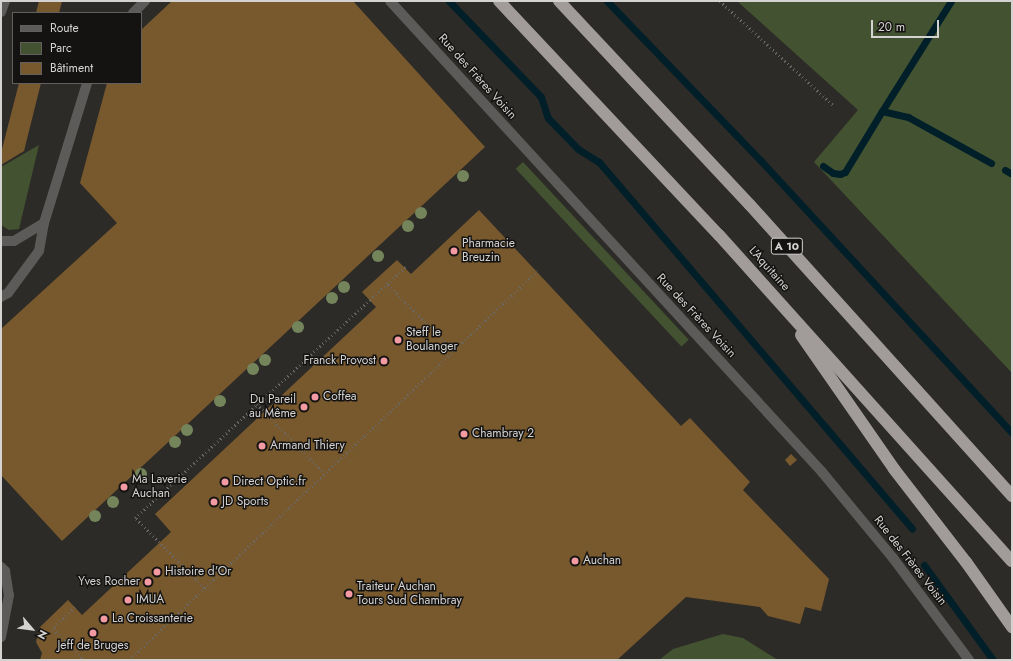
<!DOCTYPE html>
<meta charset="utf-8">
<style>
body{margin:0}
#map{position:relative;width:1013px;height:661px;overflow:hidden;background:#2d2b27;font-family:Jost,sans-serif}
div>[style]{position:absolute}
.green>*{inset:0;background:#435230;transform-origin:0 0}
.stream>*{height:7px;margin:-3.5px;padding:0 3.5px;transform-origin:3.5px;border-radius:3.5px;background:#001f29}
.building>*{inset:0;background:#78592e}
.path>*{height:2.5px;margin-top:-1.25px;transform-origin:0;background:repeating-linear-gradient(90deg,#6a6865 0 1px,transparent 0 4px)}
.minor>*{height:10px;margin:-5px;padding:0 5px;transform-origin:5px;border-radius:5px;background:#5d5b59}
.highway>*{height:12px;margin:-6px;padding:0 6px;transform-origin:6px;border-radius:6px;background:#a19c99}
.trees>*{width:12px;height:12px;margin:-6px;border-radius:50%;background:#74855c}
.dots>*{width:11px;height:11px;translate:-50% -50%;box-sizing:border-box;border:2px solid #141312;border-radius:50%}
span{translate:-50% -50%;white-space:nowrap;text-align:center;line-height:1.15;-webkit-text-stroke:3px #141312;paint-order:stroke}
.shield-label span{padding:1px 3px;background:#141312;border:1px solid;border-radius:3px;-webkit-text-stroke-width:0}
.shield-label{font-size:11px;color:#d5d3d1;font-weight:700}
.street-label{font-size:12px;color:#d5d3d1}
.poi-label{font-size:12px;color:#d5d3d1}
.left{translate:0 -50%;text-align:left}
.right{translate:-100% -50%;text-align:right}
.frame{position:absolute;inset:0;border:2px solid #d5d3d1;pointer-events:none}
.legend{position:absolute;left:12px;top:12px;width:130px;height:72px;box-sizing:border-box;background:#141312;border:1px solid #61605e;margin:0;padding:5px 7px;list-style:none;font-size:12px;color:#d5d3d1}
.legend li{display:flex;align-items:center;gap:8px;height:20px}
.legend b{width:20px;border:1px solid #61605e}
.north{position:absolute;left:12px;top:609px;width:40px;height:40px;-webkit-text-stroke:3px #141312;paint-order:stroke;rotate:118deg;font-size:11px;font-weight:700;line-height:16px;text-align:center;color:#d5d3d1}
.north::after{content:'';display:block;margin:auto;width:14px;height:18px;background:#d5d3d1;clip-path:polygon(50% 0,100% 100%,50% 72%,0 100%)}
.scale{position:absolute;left:871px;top:20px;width:68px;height:18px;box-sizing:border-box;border:2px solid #d5d3d1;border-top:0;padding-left:5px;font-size:12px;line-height:14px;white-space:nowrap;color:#d5d3d1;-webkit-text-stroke:3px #141312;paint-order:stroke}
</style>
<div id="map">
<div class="green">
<div style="clip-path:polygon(737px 1px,1012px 1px,1012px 373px,814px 162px,858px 110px)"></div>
<div style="clip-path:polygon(39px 145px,19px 229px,9px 230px,1px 225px,1px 167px)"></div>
<div style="left:523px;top:162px;width:243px;height:10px;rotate:47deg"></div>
<div style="clip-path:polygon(723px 634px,743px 638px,778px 660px,659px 660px,673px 649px)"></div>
</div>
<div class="stream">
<div style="left:449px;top:1px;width:133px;rotate:46.2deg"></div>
<div style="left:541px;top:97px;width:22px;rotate:72deg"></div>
<div style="left:548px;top:118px;width:43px;rotate:45.9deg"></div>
<div style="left:578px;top:149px;width:25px;rotate:32deg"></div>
<div style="left:599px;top:162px;width:482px;rotate:49.5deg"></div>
<div style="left:607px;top:1px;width:223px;rotate:46.1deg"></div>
<div style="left:762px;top:162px;width:369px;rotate:47.3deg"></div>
<div style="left:882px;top:111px;width:130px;rotate:-57.9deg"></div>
<div style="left:823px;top:166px;width:12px;rotate:35deg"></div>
<div style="left:833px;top:173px;width:7px;rotate:8deg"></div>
<div style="left:840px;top:174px;width:5px;rotate:-22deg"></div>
<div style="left:845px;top:172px;width:71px;rotate:-58.8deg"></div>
<div style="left:882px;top:111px;width:27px;rotate:13deg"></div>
<div style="left:908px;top:117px;width:95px;rotate:29deg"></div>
<div style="left:1005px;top:170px;width:8px;rotate:30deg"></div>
<div style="left:924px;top:565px;width:117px;rotate:54deg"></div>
</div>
<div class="building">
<div style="clip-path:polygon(39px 1px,62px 1px,59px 13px,36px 13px)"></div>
<div style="clip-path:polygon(172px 1px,353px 1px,485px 147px,62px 541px,1px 475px,1px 329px,117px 223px,80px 183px,107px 83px,141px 83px,141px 30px)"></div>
<div style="clip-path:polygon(19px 83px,41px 83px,24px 151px,1px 165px,1px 153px)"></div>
<div style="clip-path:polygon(479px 210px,681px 426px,690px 418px,750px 482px,743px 490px,829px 579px,821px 611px,805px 607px,800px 624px,768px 616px,760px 607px,686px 597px,617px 660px,40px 660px,42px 653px,36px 642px,40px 627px,68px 600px,82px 615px,171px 532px,155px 514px,376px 307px,362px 292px,397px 260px,411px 274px)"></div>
<div style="clip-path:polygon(791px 454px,797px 460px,790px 466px,785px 460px)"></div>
</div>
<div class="path">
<div style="left:720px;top:1px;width:154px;rotate:42.6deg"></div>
<div style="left:453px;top:351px;width:116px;rotate:-43.6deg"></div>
<div style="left:257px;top:404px;width:96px;rotate:45.8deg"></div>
<div style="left:204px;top:588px;width:98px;rotate:-134.6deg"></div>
<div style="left:135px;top:518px;width:344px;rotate:-42.9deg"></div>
<div style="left:75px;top:607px;width:31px;rotate:135deg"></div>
<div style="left:53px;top:629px;width:44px;rotate:45deg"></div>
<div style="left:129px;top:660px;width:448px;rotate:-43.6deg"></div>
<div style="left:453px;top:351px;width:94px;rotate:-134.6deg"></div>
<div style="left:387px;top:284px;width:25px;rotate:-43deg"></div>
</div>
<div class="minor">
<div style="left:390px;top:1px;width:639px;rotate:47.47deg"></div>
<div style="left:822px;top:472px;width:112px;rotate:50.5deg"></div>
<div style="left:893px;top:558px;width:127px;rotate:53.3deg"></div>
<div style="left:1px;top:12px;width:12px;rotate:-70deg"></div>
<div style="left:133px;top:13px;width:17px;rotate:-45deg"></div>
<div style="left:1px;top:241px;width:13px"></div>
<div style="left:14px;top:241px;width:35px;rotate:-31deg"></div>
<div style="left:1px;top:297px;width:8px;rotate:-30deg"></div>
<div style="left:8px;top:293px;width:52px;rotate:-53.6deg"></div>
<div style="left:39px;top:251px;width:28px;rotate:-80deg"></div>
<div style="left:44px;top:223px;width:146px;rotate:-72.9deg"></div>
<div style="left:1px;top:567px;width:6px;rotate:45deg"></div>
<div style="left:5px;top:571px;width:24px;rotate:81deg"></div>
<div style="left:9px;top:595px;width:43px;rotate:100.8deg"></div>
</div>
<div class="highway">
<div style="left:499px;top:1px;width:321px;rotate:46.8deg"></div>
<div style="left:719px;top:235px;width:438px;rotate:48.1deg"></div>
<div style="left:559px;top:1px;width:279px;rotate:46.9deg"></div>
<div style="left:750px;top:205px;width:392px;rotate:48deg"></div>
<div style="left:801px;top:335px;width:163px;rotate:55.2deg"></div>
<div style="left:894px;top:469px;width:118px;rotate:52.3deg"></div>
<div style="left:966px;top:562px;width:80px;rotate:54.7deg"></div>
</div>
<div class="trees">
<div style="left:463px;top:176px"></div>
<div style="left:421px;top:213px"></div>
<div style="left:408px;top:226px"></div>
<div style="left:378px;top:256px"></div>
<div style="left:344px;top:287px"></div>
<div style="left:332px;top:298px"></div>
<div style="left:298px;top:327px"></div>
<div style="left:265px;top:360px"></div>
<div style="left:253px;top:369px"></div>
<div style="left:220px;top:401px"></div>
<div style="left:187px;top:430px"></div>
<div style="left:175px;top:442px"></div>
<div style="left:141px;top:474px"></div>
<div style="left:113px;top:502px"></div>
<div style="left:95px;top:516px"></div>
</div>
<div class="dots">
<div style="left:454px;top:251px;background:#f49aa2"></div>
<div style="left:398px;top:340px;background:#f49aa2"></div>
<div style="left:384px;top:361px;background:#f49aa2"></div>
<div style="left:315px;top:397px;background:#f49aa2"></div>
<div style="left:304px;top:407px;background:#f49aa2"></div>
<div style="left:464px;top:434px;background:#f49aa2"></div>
<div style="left:262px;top:446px;background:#f49aa2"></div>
<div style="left:225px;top:482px;background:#f49aa2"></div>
<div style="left:124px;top:487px;background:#f49aa2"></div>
<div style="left:214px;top:502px;background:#f49aa2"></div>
<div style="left:575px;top:561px;background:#f49aa2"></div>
<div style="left:157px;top:572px;background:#f49aa2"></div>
<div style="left:148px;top:582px;background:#f49aa2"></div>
<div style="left:349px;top:594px;background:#f49aa2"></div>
<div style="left:128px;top:600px;background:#f49aa2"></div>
<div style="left:104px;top:619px;background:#f49aa2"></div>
<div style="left:93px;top:633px;background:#f49aa2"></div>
</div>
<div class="shield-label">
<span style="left:787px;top:246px">A 10</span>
</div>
<div class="street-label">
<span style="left:477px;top:77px;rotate:48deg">Rue des Frères Voisin</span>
<span style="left:769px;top:269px;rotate:48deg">L'Aquitaine</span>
<span style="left:696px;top:316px;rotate:47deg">Rue des Frères Voisin</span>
<span style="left:910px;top:561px;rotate:52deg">Rue des Frères Voisin</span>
</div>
<div class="poi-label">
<span class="left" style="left:462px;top:251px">Pharmacie<br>Breuzin</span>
<span class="left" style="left:406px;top:340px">Steff le<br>Boulanger</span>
<span class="right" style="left:376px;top:361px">Franck Provost</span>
<span class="left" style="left:323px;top:397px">Coffea</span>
<span class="right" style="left:296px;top:407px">Du Pareil<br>au Même</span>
<span class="left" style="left:472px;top:434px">Chambray 2</span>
<span class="left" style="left:270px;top:446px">Armand Thiery</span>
<span class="left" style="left:132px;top:487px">Ma Laverie<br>Auchan</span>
<span class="left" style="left:233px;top:482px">Direct Optic.fr</span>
<span class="left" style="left:222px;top:502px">JD Sports</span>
<span class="left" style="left:583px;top:561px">Auchan</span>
<span class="left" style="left:165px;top:572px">Histoire d'Or</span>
<span class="right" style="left:140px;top:582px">Yves Rocher</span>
<span class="left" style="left:357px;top:594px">Traiteur Auchan<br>Tours Sud Chambray</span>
<span class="left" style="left:136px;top:600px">IMUA</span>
<span class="left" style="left:112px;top:619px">La Croissanterie</span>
<span style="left:93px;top:646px">Jeff de Bruges</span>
</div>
<div class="frame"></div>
<ul class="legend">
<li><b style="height:5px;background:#5d5b59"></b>Route</li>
<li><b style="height:11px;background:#435230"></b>Parc</li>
<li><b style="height:11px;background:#78592e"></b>Bâtiment</li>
</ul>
<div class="north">N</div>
<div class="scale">20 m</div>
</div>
